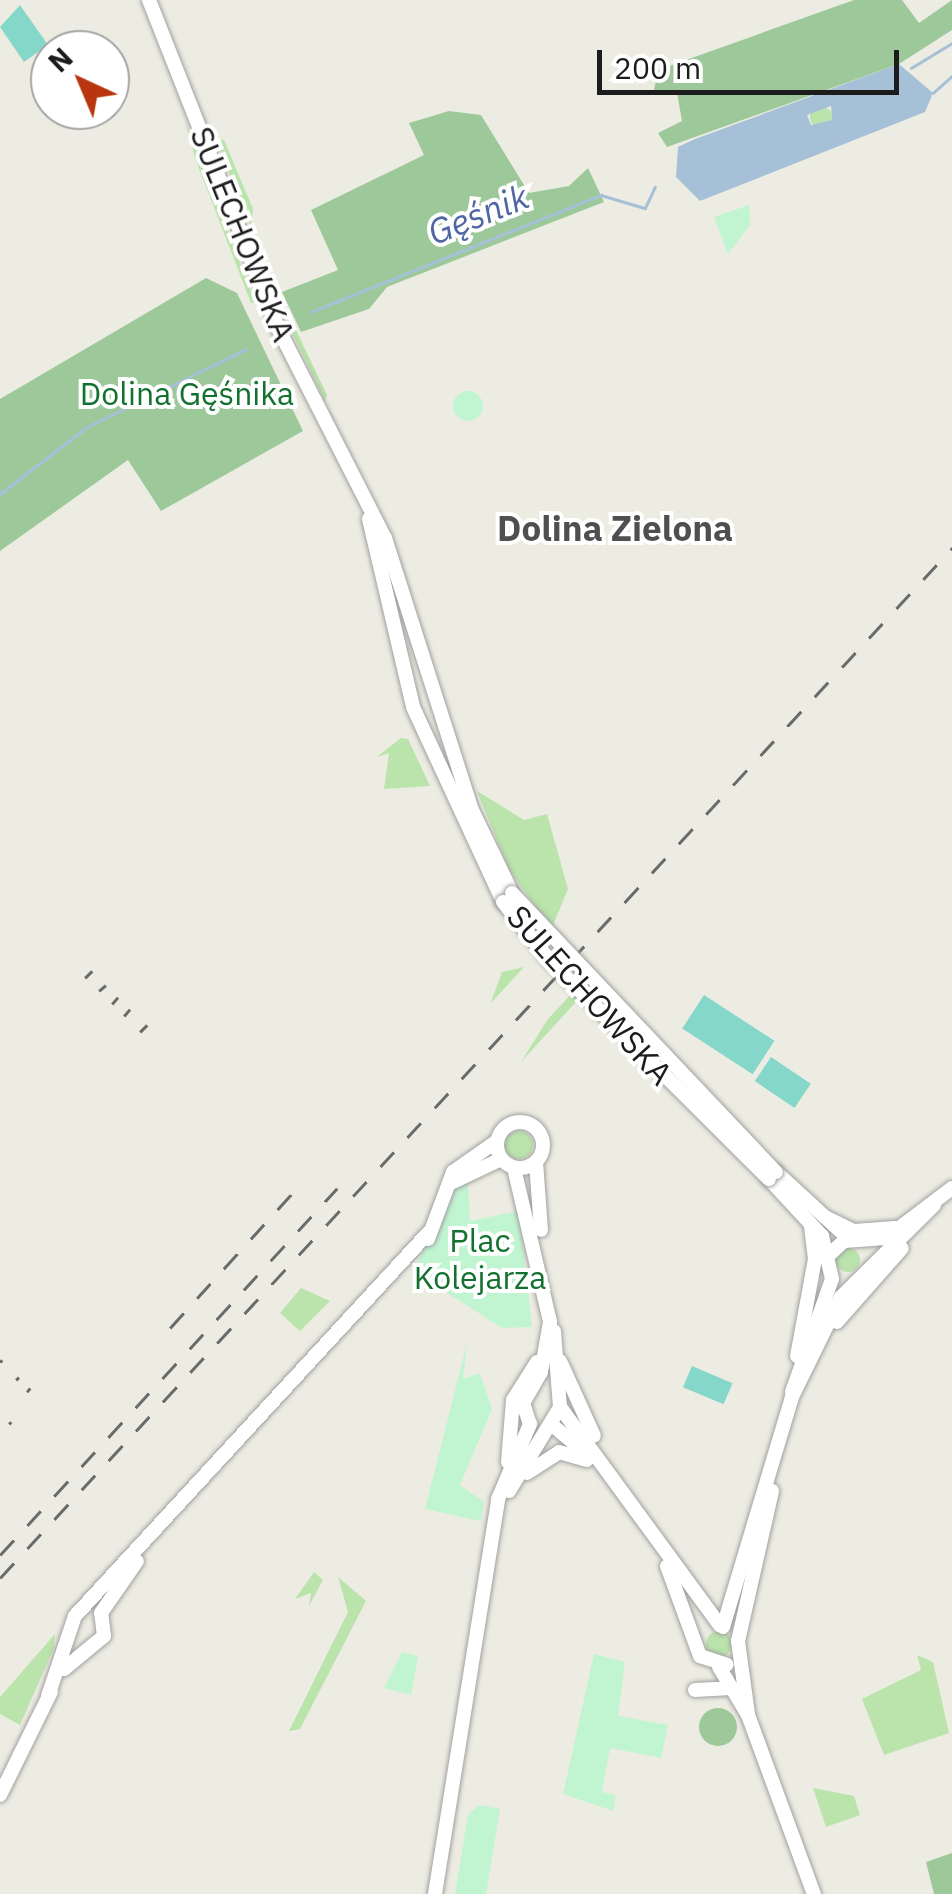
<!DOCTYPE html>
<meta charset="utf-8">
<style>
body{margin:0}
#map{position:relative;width:952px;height:1894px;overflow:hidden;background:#edece2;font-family:"IBM Plex Sans",sans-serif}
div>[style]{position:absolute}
.grass>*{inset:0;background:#bae4ab}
.round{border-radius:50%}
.forest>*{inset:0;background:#9dc99a}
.park>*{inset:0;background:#c1f5d1}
.pitch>*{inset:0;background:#85d7ca;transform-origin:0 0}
.water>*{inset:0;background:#a6c1d7}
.stream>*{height:2.5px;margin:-1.25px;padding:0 1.25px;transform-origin:1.25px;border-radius:1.25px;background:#a6c1d7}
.roads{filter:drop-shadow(0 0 2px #a0a0a0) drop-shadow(0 0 2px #a0a0a0)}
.tertiary>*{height:14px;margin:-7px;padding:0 7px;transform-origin:7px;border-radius:7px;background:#fff}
.tertiary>.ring{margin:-7px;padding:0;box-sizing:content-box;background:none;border:14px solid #fff;border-radius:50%}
.rail>*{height:2.5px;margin-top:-1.25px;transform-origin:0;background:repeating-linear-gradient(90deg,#6a6a6a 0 20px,transparent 0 40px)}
.bridges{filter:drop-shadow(0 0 2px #a0a0a0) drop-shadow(0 0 2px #a0a0a0)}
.tertiary-bridge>*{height:14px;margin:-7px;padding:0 7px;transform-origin:7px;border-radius:7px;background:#fff}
span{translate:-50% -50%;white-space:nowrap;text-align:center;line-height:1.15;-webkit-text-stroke:8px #fff;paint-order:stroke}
.street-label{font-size:32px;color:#1c1c1c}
.park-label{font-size:32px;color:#137130}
.water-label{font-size:35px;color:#5067a4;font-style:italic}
.neighbourhood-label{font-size:35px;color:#4f4f4f;font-weight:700}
.north{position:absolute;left:30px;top:30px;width:100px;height:100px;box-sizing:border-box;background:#fff;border:2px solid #a4a4a4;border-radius:50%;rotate:316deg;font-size:28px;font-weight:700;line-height:40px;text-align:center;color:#1c1c1c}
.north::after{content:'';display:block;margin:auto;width:35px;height:45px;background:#b9350f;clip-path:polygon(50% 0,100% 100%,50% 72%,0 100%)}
.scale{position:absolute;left:597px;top:50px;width:302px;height:45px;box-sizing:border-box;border:5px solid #1c1c1c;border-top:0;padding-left:12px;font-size:30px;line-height:35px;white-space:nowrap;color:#1c1c1c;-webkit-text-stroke:8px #fff;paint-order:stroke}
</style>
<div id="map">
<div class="grass">
<div class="round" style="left:810px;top:106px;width:22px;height:22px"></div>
<div style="clip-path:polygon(185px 121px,255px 302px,251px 303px,195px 158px)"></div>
<div style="clip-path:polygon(216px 140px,224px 140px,253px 209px,251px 227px)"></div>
<div style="clip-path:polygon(285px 307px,327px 395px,325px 401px,284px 316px)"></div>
<div style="clip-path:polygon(401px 738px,408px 739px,430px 786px,384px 789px,389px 753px,377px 757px)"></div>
<div style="clip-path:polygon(477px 791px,524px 820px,547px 814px,568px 889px,551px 930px,509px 869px)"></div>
<div style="clip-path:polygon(524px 967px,492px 1002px,491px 1002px,502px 972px)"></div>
<div style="clip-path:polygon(591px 973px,596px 980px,521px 1062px,548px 1019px)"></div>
<div class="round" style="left:505px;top:1131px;width:28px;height:28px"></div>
<div class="round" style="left:836px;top:1248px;width:24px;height:24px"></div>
<div style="clip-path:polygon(301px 1288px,330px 1301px,300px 1331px,280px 1313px)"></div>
<div style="clip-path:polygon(314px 1572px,323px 1580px,309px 1606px,311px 1593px,295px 1599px)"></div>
<div style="clip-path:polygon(338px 1577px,366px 1601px,300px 1729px,289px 1731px,348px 1612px)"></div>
<div class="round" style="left:706px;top:1631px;width:26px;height:26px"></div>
<div style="clip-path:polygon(55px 1634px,54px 1648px,20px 1725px,0 1714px,0 1697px)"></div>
<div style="clip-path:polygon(917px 1655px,933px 1662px,949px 1733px,884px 1755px,862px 1699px,921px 1670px)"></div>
<div style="clip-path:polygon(813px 1788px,854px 1796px,860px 1815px,826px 1827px)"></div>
</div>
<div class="forest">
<div style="clip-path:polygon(854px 0,902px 0,919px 23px,952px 0,952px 30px,899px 64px,667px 147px,658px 133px,682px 121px,677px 93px,653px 95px,658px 70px)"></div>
<div style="clip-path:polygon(449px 111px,481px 115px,529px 193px,569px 186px,588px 168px,604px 202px,387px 287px,369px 309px,301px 332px,282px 292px,338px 270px,311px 210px,424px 155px,409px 123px)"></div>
<div style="clip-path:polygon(206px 278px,237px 293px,303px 431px,161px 511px,128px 460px,0 551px,0 399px)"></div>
<div class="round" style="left:699px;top:1708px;width:38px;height:38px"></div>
<div style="clip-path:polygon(952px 1853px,952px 1894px,934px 1894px,926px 1862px)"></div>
</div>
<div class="park">
<div style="clip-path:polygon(749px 205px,750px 225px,728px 254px,714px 217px)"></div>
<div class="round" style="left:453px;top:391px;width:30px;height:30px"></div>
<div style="clip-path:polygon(468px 1182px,470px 1221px,519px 1211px,532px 1327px,502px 1328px,413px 1271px,456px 1187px)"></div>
<div style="clip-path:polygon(467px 1343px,463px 1379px,480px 1373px,492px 1409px,460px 1485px,484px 1502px,481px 1521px,425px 1509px)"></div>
<div style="clip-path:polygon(402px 1652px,418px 1656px,411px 1695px,384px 1688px)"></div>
<div style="clip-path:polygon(594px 1654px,625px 1662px,618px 1716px,668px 1725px,661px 1758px,610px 1748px,602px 1792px,616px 1795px,613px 1811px,563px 1794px)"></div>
<div style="clip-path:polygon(479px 1805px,500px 1809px,486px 1894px,455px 1894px,468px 1815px)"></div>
</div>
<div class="pitch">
<div style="clip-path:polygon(20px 5px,48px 45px,24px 62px,0 27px)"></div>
<div style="left:704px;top:995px;width:84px;height:40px;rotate:33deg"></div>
<div style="left:771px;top:1057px;width:48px;height:29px;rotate:34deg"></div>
<div style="left:692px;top:1366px;width:44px;height:23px;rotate:23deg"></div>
</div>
<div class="water">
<div style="clip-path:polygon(evenodd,899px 64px,933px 93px,925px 112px,700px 201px,676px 177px,678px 147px,695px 139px,899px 64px,831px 106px,832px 120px,811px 125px,807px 115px,831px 106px)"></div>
</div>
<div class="stream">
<div style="left:911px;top:68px;width:48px;rotate:-31.4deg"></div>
<div style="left:933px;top:93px;width:25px;rotate:-42deg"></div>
<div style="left:311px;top:312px;width:313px;rotate:-22deg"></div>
<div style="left:601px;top:195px;width:46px;rotate:16.5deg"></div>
<div style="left:645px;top:208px;width:23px;rotate:-65deg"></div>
<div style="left:0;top:494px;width:110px;rotate:-37.6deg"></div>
<div style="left:87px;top:427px;width:177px;rotate:-26.1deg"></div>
</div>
<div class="roads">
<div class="tertiary">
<div style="left:149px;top:0;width:357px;rotate:68.5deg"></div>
<div style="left:280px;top:332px;width:231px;rotate:63deg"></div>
<div style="left:385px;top:538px;width:286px;rotate:72.3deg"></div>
<div style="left:472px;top:810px;width:92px;rotate:64.3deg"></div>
<div style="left:369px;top:519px;width:193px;rotate:76.8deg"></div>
<div style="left:413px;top:707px;width:215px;rotate:65.2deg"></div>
<div class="ring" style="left:497px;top:1122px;width:32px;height:32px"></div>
<div style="left:536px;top:1162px;width:68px;rotate:85.8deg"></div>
<div style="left:514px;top:1168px;width:158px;rotate:76.8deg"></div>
<div style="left:550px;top:1322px;width:51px;rotate:100.2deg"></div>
<div style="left:541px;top:1372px;width:36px;rotate:120deg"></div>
<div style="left:523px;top:1403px;width:22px;rotate:72deg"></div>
<div style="left:776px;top:1172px;width:100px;rotate:42.6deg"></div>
<div style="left:769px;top:1179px;width:78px;rotate:47.1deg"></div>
<div style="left:822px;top:1236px;width:44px;rotate:76.9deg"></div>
<div style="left:832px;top:1279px;width:120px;rotate:109.5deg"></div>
<div style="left:453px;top:1182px;width:53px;rotate:-25.6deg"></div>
<div style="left:825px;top:1217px;width:32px;rotate:26deg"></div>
<div style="left:854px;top:1231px;width:41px;rotate:-4.2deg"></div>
<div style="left:428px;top:1239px;width:72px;rotate:-69.5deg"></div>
<div style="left:453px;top:1172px;width:54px;rotate:-35.2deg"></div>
<div style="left:829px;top:1255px;width:21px;rotate:-43deg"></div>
<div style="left:844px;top:1241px;width:42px;rotate:-4.1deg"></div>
<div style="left:886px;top:1238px;width:83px;rotate:-37.1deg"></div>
<div style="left:837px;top:1322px;width:98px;rotate:-48.7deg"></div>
<div style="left:554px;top:1331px;width:76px;rotate:85.5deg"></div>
<div style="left:560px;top:1407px;width:271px;rotate:53.8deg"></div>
<div style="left:797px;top:1356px;width:99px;rotate:-79.5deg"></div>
<div style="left:815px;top:1259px;width:34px;rotate:-97deg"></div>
<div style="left:560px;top:1361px;width:82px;rotate:65.6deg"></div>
<div style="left:551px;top:1424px;width:50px;rotate:40.1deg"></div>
<div style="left:508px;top:1462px;width:62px;rotate:-85.4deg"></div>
<div style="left:513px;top:1400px;width:45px;rotate:-57.7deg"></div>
<div style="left:527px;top:1473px;width:38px;rotate:-33deg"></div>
<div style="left:559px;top:1452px;width:29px;rotate:16deg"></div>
<div style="left:509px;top:1491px;width:98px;rotate:-58.7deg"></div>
<div style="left:667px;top:1566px;width:96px;rotate:69.9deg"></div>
<div style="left:700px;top:1656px;width:28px;rotate:18deg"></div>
<div style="left:101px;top:1613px;width:63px;rotate:-55.3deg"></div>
<div style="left:723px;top:1627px;width:240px;rotate:-73.3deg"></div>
<div style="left:792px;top:1397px;width:111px;rotate:-63.9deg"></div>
<div style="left:841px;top:1297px;width:131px;rotate:-44.7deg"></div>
<div style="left:719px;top:1667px;width:56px;rotate:58.9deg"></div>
<div style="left:748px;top:1715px;width:191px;rotate:69.8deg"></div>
<div style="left:64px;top:1669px;width:52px;rotate:-39.5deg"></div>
<div style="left:104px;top:1636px;width:23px;rotate:-97deg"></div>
<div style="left:695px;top:1690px;width:36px;rotate:-3deg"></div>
<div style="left:48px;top:1696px;width:84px;rotate:-71.4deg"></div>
<div style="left:75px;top:1616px;width:524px;rotate:-47.32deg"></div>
<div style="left:748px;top:1714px;width:74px;rotate:-97.8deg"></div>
<div style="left:738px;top:1641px;width:154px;rotate:-77.2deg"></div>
<div style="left:0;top:1795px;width:115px;rotate:-63.7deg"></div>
<div style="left:435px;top:1894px;width:400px;rotate:-80.9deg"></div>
<div style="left:498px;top:1499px;width:82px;rotate:-66.9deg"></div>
</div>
</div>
<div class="rail">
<div style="left:85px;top:978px;width:10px;rotate:-45deg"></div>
<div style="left:99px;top:991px;width:9px;rotate:-41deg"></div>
<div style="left:112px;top:1004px;width:9px;rotate:-49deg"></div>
<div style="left:124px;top:1016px;width:9px;rotate:-49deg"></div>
<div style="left:140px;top:1032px;width:10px;rotate:-45deg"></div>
<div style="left:170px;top:1328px;width:190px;rotate:-47.8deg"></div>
<div style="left:0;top:1362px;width:3px;rotate:-45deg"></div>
<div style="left:16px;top:1380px;width:4px;rotate:-45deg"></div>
<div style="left:27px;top:1392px;width:5px;rotate:-53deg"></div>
<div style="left:9px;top:1424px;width:3px;rotate:-45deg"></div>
<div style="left:0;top:1555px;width:498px;rotate:-47.4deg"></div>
<div style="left:0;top:1578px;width:1403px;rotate:-47.25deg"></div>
</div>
<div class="bridges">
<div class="tertiary-bridge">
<div style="left:512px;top:893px;width:384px;rotate:46.6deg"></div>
<div style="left:503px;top:902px;width:75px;rotate:51.5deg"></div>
<div style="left:550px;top:961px;width:309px;rotate:44.9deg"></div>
</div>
</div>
<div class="street-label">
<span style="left:243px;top:234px;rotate:68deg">SULECHOWSKA</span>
<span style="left:590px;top:995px;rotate:48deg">SULECHOWSKA</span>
</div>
<div class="park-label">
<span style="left:187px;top:393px">Dolina Gęśnika</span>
<span style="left:480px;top:1259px">Plac<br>Kolejarza</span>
</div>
<div class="water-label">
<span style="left:478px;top:214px;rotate:-22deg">Gęśnik</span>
</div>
<div class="neighbourhood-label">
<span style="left:615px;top:528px">Dolina Zielona</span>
</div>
<div class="north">N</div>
<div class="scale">200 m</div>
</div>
